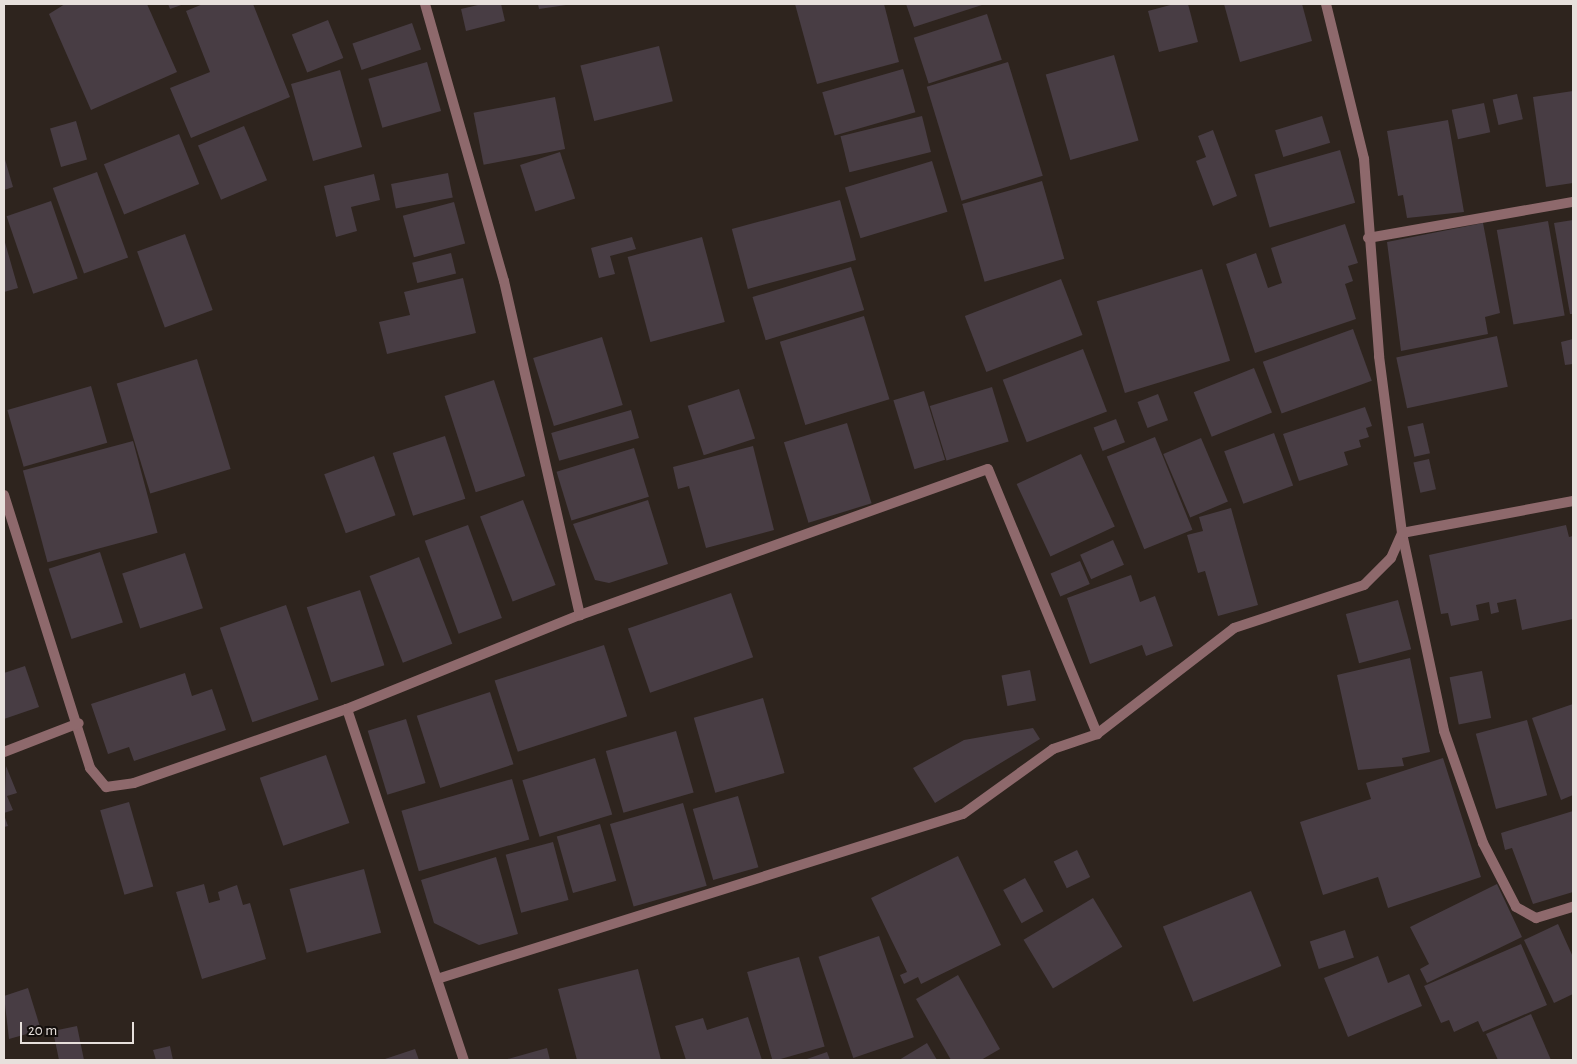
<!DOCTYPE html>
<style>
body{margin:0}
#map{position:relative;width:1577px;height:1064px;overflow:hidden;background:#2e241e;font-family:"Alegreya Sans",sans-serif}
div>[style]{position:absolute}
.building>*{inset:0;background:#483d44;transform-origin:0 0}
.lane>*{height:10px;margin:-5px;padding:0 5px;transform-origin:5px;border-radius:5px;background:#8e696c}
.street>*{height:10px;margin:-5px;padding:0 5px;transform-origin:5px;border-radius:5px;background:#8e696c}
span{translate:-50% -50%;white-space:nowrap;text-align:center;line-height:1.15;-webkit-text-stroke:4px #130e0c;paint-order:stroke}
.frame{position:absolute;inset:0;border:5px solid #e7e0dc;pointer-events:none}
.scale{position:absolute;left:20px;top:1022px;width:114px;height:22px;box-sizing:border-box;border:2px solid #e7e0dc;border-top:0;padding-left:6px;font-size:15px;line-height:18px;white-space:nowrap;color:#e7e0dc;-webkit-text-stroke:4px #130e0c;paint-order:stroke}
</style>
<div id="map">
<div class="building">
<div style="clip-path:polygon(65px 4px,147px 4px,177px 72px,91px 110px,49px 14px)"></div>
<div style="clip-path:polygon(168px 4px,184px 4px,170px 9px)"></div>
<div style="clip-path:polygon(203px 4px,253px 4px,290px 97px,191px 138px,170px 88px,210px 72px,186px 11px)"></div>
<div style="clip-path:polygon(482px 4px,501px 4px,505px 21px,466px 31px,461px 9px)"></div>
<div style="clip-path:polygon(538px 4px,566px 4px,566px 5px,539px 9px)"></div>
<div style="clip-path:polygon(795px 4px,884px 4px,899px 62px,817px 84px)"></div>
<div style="clip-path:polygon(906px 4px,985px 4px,914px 27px)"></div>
<div style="clip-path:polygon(1174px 4px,1188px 4px,1198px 42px,1159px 52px,1148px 11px)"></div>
<div style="clip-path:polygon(1224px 4px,1302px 4px,1312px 41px,1240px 62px)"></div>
<div style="left:987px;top:14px;width:48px;height:77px;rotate:72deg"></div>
<div style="left:328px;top:20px;width:41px;height:39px;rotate:68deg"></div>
<div style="left:412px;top:23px;width:28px;height:63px;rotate:71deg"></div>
<div style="left:659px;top:46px;width:57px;height:81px;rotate:76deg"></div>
<div style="left:1114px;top:55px;width:89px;height:71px;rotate:74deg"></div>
<div style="left:427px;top:62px;width:51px;height:61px;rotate:74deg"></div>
<div style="left:1008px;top:62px;width:119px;height:85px;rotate:73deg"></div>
<div style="left:903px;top:69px;width:45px;height:84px;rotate:74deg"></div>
<div style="left:340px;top:70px;width:80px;height:51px;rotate:74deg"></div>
<div style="clip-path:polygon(1573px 91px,1573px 183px,1546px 187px,1533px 97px)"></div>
<div style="left:1517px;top:94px;width:26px;height:25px;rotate:77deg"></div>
<div style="left:555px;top:97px;width:53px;height:83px;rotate:79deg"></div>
<div style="left:1484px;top:103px;width:30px;height:33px;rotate:78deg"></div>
<div style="left:922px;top:116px;width:37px;height:84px;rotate:76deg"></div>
<div style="left:1322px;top:116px;width:28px;height:49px;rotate:73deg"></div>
<div style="clip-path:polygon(1448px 120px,1464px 212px,1407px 218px,1403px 195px,1398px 196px,1387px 131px)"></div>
<div style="left:76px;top:121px;width:40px;height:27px;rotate:74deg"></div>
<div style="left:244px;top:126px;width:59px;height:50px;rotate:67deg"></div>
<div style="clip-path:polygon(1213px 130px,1237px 196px,1213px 206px,1196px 161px,1206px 157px,1198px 136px)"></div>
<div style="left:179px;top:134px;width:54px;height:81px;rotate:68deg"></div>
<div style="left:1340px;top:150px;width:55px;height:89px;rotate:74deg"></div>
<div style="left:560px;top:152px;width:49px;height:42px;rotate:72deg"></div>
<div style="clip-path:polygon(4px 156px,13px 187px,4px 190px)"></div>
<div style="left:932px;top:161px;width:53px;height:91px;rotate:73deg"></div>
<div style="left:97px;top:172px;width:91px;height:47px;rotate:70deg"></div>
<div style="left:448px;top:173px;width:25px;height:58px;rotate:79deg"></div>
<div style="clip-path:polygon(374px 174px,380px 200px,351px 207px,357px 231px,336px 237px,324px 186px)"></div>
<div style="left:1042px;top:181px;width:81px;height:83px;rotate:74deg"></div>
<div style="left:840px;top:200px;width:62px;height:112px;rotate:75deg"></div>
<div style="left:51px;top:201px;width:82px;height:47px;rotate:71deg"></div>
<div style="left:454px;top:202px;width:43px;height:53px;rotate:75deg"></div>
<div style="clip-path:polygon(1573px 220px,1573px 314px,1570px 314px,1554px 223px)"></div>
<div style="left:1548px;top:221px;width:96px;height:52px;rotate:80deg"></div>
<div style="clip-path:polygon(1483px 223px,1500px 313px,1485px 317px,1488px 334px,1401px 351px,1387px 242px)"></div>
<div style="clip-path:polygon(1345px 224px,1358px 263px,1348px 266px,1353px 281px,1345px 284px,1356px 319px,1255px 353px,1226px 264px,1256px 253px,1268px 288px,1282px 283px,1271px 248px)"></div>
<div style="left:185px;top:234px;width:81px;height:51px;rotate:70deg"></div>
<div style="clip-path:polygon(632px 237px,636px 249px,610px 256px,615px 274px,599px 278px,591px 248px)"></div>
<div style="left:702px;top:237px;width:88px;height:77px;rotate:75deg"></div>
<div style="clip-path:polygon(4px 239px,18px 288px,4px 292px)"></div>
<div style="left:451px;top:253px;width:21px;height:40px;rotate:76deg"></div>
<div style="left:851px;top:267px;width:45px;height:103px;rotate:73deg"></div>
<div style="left:1202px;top:269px;width:96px;height:110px;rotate:73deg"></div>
<div style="clip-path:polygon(463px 278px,476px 333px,387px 354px,379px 322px,410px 315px,404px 292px)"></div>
<div style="left:1061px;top:279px;width:60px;height:103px;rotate:69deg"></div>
<div style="left:864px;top:316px;width:87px;height:88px;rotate:73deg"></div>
<div style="left:1353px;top:329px;width:55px;height:96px;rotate:70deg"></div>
<div style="left:1497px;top:336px;width:52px;height:103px;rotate:78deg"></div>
<div style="left:602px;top:337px;width:71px;height:72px;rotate:73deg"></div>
<div style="clip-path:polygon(1573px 339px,1573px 364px,1565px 365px,1561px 342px)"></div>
<div style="left:1083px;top:349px;width:67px;height:86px;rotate:69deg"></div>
<div style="left:197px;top:359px;width:115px;height:84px;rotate:73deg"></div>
<div style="left:1254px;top:368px;width:48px;height:65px;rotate:68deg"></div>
<div style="left:494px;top:380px;width:101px;height:52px;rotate:72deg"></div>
<div style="left:91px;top:386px;width:59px;height:87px;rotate:74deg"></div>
<div style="left:992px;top:387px;width:57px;height:65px;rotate:73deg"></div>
<div style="left:739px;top:389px;width:52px;height:54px;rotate:72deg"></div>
<div style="left:924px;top:391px;width:72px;height:32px;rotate:73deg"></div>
<div style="left:1158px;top:394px;width:28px;height:22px;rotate:69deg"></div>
<div style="clip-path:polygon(1365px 407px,1372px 426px,1366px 428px,1369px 437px,1359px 440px,1361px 447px,1344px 452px,1348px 465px,1299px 481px,1283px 434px)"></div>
<div style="left:631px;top:410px;width:29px;height:83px;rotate:74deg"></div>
<div style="left:1116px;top:419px;width:25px;height:24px;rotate:69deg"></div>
<div style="left:847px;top:423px;width:84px;height:66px;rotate:73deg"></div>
<div style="left:1423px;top:423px;width:31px;height:16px;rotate:77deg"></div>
<div style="left:1274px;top:433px;width:56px;height:53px;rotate:70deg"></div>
<div style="left:445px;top:436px;width:66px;height:55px;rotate:72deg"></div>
<div style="left:1155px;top:437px;width:100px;height:52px;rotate:68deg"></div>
<div style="left:1201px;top:438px;width:69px;height:41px;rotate:67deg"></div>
<div style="left:133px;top:441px;width:95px;height:114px;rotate:75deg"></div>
<div style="clip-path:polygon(753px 446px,774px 530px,706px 548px,689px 486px,678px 489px,673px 467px)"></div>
<div style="left:634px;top:448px;width:51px;height:81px;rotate:73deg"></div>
<div style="left:1081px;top:454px;width:80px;height:71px;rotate:65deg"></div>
<div style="left:374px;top:456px;width:63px;height:53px;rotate:70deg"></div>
<div style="left:1429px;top:459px;width:31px;height:16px;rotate:77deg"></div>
<div style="left:523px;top:500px;width:91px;height:46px;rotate:69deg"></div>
<div style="clip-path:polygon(648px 500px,668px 564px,609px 583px,595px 580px,573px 524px)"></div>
<div style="clip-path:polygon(1231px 508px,1258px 605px,1218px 616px,1205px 571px,1198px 573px,1187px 535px,1203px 531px,1199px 517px)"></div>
<div style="left:468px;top:525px;width:99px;height:46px;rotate:70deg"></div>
<div style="clip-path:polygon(1566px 525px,1569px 537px,1573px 536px,1573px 619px,1522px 630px,1516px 599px,1497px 603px,1499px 612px,1491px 614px,1489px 602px,1476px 605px,1479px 620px,1451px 626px,1448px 613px,1441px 614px,1429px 555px)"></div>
<div style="left:1113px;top:540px;width:27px;height:36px;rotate:66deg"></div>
<div style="left:100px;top:552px;width:74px;height:54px;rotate:72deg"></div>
<div style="left:185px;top:553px;width:58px;height:66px;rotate:72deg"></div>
<div style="left:419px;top:557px;width:93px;height:53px;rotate:69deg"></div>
<div style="left:1080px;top:561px;width:25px;height:32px;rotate:67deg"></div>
<div style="clip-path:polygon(1131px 575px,1140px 602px,1155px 596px,1173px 646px,1146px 656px,1142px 645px,1090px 664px,1067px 598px)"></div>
<div style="left:360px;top:590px;width:79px;height:56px;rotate:72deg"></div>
<div style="left:731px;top:593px;width:68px;height:109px;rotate:71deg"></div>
<div style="left:1398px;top:600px;width:51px;height:54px;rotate:75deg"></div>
<div style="left:286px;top:605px;width:100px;height:70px;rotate:71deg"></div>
<div style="left:604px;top:645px;width:75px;height:115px;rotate:72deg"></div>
<div style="clip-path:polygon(1410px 658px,1430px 752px,1402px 758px,1404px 766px,1358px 770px,1337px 675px)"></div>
<div style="clip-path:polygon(25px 666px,39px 707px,4px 719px,4px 673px)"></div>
<div style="left:1030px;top:670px;width:31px;height:29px;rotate:79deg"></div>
<div style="left:1482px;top:671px;width:48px;height:33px;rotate:79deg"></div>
<div style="clip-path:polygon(185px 673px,192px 696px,212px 689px,226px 730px,134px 761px,129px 747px,108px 754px,91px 704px)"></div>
<div style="left:490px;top:692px;width:76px;height:77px;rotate:72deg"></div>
<div style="left:763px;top:698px;width:78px;height:72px;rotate:74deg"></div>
<div style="clip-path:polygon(1573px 704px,1573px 795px,1561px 800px,1532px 718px)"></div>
<div style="left:406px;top:719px;width:67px;height:40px;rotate:73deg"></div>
<div style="left:1527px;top:720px;width:78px;height:53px;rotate:75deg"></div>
<div style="clip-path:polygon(1033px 728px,1040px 739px,935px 803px,913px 768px,964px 740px)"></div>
<div style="left:676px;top:731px;width:64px;height:73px;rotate:74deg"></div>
<div style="left:326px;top:755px;width:72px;height:70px;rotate:71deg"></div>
<div style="left:595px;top:758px;width:59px;height:76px;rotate:73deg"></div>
<div style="clip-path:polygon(1443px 758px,1481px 877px,1388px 908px,1378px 877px,1323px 895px,1300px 822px,1371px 799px,1366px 783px)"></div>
<div style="clip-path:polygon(6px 766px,17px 793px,7px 796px,13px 810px,4px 813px)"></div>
<div style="left:512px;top:779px;width:63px;height:115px;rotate:74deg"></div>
<div style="left:738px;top:796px;width:74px;height:47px;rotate:74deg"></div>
<div style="left:129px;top:802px;width:88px;height:30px;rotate:74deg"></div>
<div style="left:683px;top:803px;width:86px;height:76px;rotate:74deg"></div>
<div style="clip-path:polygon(1573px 811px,1573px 892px,1533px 904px,1512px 848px,1505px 850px,1501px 833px)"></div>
<div style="clip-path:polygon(4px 815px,8px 826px,4px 827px)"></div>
<div style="left:600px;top:824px;width:59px;height:45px;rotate:74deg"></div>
<div style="left:553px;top:842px;width:60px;height:49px;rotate:75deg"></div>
<div style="left:1077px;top:850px;width:30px;height:26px;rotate:64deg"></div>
<div style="clip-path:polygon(958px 856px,1001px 945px,921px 984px,918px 977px,904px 984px,900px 975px,907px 972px,871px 898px)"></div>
<div style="clip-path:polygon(496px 857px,518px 934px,479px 945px,434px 923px,421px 880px)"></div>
<div style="left:364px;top:869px;width:66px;height:77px;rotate:75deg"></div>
<div style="left:1025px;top:878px;width:38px;height:25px;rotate:61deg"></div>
<div style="clip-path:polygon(204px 884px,209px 903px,220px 900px,218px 892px,237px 885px,243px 905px,250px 903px,266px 959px,202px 979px,176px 892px)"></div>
<div style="clip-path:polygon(1497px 884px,1522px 937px,1427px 983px,1420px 969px,1429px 964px,1410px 927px)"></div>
<div style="left:1251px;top:891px;width:81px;height:95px;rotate:68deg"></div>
<div style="left:1093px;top:898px;width:57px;height:81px;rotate:59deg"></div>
<div style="clip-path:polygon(1558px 924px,1573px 957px,1573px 994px,1554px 1003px,1524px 940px)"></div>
<div style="left:1345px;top:930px;width:29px;height:37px;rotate:72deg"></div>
<div style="left:879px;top:936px;width:107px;height:64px;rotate:71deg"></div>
<div style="clip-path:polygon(1521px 944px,1547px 1005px,1483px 1032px,1478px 1021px,1454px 1032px,1449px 1020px,1441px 1023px,1424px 986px)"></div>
<div style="clip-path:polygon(1378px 956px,1388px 983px,1409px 974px,1422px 1006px,1348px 1037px,1324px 978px)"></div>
<div style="left:799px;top:957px;width:93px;height:54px;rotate:74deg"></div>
<div style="clip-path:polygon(638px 969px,661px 1060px,577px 1060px,558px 989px)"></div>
<div style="clip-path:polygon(958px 975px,1000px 1049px,981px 1060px,951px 1060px,916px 999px)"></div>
<div style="clip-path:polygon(28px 988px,41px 1030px,9px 1039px,4px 996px)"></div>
<div style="clip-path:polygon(1531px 1014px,1551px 1060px,1498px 1060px,1486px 1034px)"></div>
<div style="clip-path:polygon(748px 1017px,762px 1060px,686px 1060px,675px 1026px,703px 1018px,707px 1030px)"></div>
<div style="clip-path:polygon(77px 1026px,84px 1060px,59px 1060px,53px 1031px)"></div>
<div style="clip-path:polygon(927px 1043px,937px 1060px,899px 1060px)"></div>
<div style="clip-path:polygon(170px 1046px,173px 1060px,156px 1060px,153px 1050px)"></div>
<div style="clip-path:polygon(547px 1048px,550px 1060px,504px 1060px)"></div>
<div style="clip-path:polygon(415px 1049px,419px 1060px,382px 1060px)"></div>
<div style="clip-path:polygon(827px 1052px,830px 1060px,804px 1060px)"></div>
</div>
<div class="lane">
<div style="left:425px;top:4px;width:288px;rotate:74.1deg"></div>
<div style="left:504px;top:281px;width:343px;rotate:77.2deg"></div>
</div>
<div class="street">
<div style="left:1326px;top:4px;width:160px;rotate:76.2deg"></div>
<div style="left:1364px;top:159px;width:198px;rotate:85.6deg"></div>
<div style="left:1379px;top:356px;width:178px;rotate:82.6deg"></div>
<div style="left:1402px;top:533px;width:202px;rotate:78deg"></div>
<div style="left:1444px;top:731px;width:119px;rotate:70.8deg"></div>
<div style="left:1483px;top:843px;width:72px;rotate:62.7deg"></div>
<div style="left:1516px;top:907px;width:23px;rotate:29deg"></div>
<div style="left:1536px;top:918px;width:39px;rotate:-17deg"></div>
<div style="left:1368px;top:238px;width:208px;rotate:-10deg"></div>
<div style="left:4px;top:495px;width:286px;rotate:72.5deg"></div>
<div style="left:90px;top:768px;width:25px;rotate:50deg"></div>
<div style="left:106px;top:787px;width:28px;rotate:-8deg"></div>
<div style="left:134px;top:783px;width:225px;rotate:-19.2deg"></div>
<div style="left:347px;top:709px;width:370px;rotate:71.6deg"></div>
<div style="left:347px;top:709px;width:251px;rotate:-22deg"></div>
<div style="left:580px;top:615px;width:433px;rotate:-19.7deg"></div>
<div style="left:988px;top:469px;width:287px;rotate:67.6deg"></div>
<div style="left:4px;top:752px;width:80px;rotate:-21.1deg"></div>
<div style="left:437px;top:979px;width:551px;rotate:-17.42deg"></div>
<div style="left:963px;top:814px;width:111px;rotate:-35.8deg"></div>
<div style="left:1053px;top:749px;width:46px;rotate:-18.8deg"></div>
<div style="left:1097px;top:734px;width:173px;rotate:-37.7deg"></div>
<div style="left:1234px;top:628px;width:137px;rotate:-18.3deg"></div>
<div style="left:1364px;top:585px;width:38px;rotate:-45deg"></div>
<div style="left:1391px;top:558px;width:27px;rotate:-66deg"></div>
<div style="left:1402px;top:533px;width:174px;rotate:-10.6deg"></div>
</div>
<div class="frame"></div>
<div class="scale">20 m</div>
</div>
